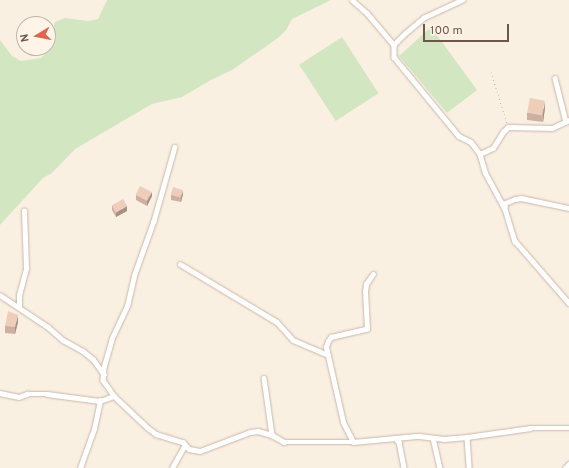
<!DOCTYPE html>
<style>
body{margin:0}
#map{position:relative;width:569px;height:468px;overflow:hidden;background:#faf0e2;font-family:Overpass,sans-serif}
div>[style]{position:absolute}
.green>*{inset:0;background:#d3e6c2;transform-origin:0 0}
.path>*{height:1px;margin-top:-0.5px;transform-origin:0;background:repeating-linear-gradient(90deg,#d2b09f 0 1px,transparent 0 4px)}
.roads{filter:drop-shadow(0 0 1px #cab7aa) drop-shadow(0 0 1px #cab7aa)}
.minor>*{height:4.5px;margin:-2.25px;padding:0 2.25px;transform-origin:2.25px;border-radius:2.25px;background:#fff}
.wall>*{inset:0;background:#cdb0a1}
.shaded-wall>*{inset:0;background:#a79083}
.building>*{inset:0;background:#eecdbb;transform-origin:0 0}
span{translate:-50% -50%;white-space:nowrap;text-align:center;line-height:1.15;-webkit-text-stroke:3px #fef4e8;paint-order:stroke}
.north{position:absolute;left:16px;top:16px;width:40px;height:40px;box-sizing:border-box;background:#fef4e8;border:1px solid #c5b5a9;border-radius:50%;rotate:260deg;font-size:11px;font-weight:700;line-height:16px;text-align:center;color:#70564a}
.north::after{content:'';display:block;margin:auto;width:14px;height:18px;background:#dd674e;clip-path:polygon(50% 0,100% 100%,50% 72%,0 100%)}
.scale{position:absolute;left:423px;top:24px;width:86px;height:18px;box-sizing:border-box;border:2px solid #70564a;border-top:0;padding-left:5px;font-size:12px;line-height:14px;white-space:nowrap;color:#70564a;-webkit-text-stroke:3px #fef4e8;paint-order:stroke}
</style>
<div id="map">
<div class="green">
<div style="clip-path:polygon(107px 0,331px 0,292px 19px,286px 30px,278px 38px,232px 70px,211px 80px,182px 97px,152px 104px,75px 149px,52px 173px,43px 178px,0 225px,0 40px,12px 56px,21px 61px,41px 58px,49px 51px,54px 41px,52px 32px,55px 22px,65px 18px,88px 21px,98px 19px)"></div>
<div style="clip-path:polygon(431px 27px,477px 90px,447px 113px,399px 56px)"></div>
<div style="left:342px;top:37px;width:67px;height:51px;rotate:57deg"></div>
</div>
<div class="path">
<div style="left:491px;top:72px;width:53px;rotate:72.6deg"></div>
</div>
<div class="roads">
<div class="minor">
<div style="left:352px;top:0;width:20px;rotate:41deg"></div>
<div style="left:367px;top:13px;width:42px;rotate:49.8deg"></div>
<div style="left:463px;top:0;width:43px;rotate:155.2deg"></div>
<div style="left:424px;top:18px;width:23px;rotate:140deg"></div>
<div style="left:406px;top:33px;width:17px;rotate:135deg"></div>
<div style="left:394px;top:45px;width:12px;rotate:90deg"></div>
<div style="left:394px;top:57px;width:102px;rotate:50.6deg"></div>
<div style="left:459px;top:136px;width:13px;rotate:27deg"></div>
<div style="left:471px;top:142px;width:15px;rotate:53deg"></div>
<div style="left:480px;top:154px;width:19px;rotate:74deg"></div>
<div style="left:485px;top:172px;width:42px;rotate:61.6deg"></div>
<div style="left:505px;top:209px;width:34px;rotate:73deg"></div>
<div style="left:515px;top:241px;width:82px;rotate:48.9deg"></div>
<div style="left:555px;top:78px;width:45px;rotate:76deg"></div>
<div style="left:175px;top:147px;width:77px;rotate:105.8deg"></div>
<div style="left:154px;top:221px;width:56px;rotate:109.7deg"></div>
<div style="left:135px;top:274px;width:32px;rotate:103deg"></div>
<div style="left:128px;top:305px;width:38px;rotate:115deg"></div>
<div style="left:112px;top:340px;width:29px;rotate:106deg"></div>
<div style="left:104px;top:368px;width:12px;rotate:95deg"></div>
<div style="left:103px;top:380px;width:19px;rotate:55deg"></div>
<div style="left:114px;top:396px;width:45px;rotate:43.2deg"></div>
<div style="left:147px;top:427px;width:11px;rotate:38deg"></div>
<div style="left:156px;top:434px;width:28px;rotate:17deg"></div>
<div style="left:183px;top:442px;width:9px;rotate:49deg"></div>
<div style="left:189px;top:449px;width:11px;rotate:10deg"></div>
<div style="left:200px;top:451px;width:53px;rotate:-20.8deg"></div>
<div style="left:250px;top:432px;width:8px;rotate:-7deg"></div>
<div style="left:258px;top:431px;width:15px;rotate:16deg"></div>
<div style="left:480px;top:154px;width:14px;rotate:-25deg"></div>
<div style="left:493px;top:148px;width:19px;rotate:-58deg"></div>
<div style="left:503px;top:132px;width:7px;rotate:-45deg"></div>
<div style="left:508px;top:127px;width:44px;rotate:1.3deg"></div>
<div style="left:552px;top:128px;width:19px;rotate:-25deg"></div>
<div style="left:505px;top:207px;width:4px;rotate:-124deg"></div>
<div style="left:503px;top:204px;width:13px;rotate:-23deg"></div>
<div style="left:515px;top:199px;width:6px;rotate:-9deg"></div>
<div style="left:521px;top:198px;width:49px;rotate:11.8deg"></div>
<div style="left:180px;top:264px;width:113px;rotate:30.9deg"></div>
<div style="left:277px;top:322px;width:24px;rotate:48deg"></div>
<div style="left:293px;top:340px;width:38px;rotate:23deg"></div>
<div style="left:0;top:295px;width:58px;rotate:33.7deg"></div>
<div style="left:48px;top:327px;width:20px;rotate:41deg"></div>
<div style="left:63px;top:340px;width:23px;rotate:29deg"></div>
<div style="left:83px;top:351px;width:13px;rotate:39deg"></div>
<div style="left:93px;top:359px;width:19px;rotate:54deg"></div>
<div style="left:19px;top:308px;width:13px;rotate:-90deg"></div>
<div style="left:19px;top:295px;width:28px;rotate:-75deg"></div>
<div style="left:26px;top:268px;width:57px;rotate:-92deg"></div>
<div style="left:264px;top:378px;width:58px;rotate:82deg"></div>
<div style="left:272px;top:435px;width:14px;rotate:30deg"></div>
<div style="left:284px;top:442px;width:69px"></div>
<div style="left:353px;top:442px;width:42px;rotate:-5.4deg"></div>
<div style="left:395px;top:438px;width:6px;rotate:45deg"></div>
<div style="left:399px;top:442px;width:26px;rotate:79deg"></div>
<div style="left:0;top:393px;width:19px;rotate:12deg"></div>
<div style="left:19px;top:397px;width:9px;rotate:-21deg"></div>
<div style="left:27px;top:394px;width:20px"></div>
<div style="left:47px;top:394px;width:53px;rotate:7.5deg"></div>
<div style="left:100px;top:401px;width:15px;rotate:-20deg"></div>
<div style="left:467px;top:437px;width:31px;rotate:86deg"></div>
<div style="left:395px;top:438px;width:24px;rotate:-5deg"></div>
<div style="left:419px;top:436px;width:25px;rotate:7deg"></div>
<div style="left:444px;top:439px;width:23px;rotate:-5deg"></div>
<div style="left:467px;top:437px;width:64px;rotate:-8.1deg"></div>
<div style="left:530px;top:428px;width:39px"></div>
<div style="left:433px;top:438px;width:31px;rotate:77deg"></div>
<div style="left:353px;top:442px;width:22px;rotate:-117deg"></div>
<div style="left:343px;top:422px;width:77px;rotate:-102.8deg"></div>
<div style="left:326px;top:347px;width:6px;rotate:-72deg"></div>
<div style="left:328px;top:341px;width:5px;rotate:-53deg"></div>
<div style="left:331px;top:337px;width:37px;rotate:-13deg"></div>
<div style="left:367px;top:329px;width:37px;rotate:-93deg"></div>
<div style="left:365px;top:292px;width:8px;rotate:-83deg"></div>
<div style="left:366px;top:284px;width:12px;rotate:-55deg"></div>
<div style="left:80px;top:468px;width:41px;rotate:-70.3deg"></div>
<div style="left:94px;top:429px;width:29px;rotate:-78deg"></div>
<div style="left:172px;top:468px;width:26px;rotate:-61deg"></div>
<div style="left:565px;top:468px;width:6px;rotate:-45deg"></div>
</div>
</div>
<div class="wall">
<div style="clip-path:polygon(545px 108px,543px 122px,527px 120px,527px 113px)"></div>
<div style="clip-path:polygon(183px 194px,181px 202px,171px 200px,171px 195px)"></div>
<div style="clip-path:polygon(136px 195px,152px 196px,147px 206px,136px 200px)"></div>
<div style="clip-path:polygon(112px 205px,127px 211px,116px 217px,112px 210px)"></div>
<div style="clip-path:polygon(18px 322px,15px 334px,5px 333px,5px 326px)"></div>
</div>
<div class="shaded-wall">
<div style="clip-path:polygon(545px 101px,545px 108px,543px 122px,543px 115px)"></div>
<div style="clip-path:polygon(183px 190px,183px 194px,181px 202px,181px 198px)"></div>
<div style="clip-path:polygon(152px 192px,152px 196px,147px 206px,147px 201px)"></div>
<div style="clip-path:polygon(127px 206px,127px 211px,116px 217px,116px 213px)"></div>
<div style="clip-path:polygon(18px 315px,18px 322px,15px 334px,15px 327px)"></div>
</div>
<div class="building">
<div style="left:530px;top:98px;width:15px;height:15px;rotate:11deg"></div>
<div style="left:140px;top:186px;width:13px;height:10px;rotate:27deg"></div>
<div style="left:173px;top:187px;width:10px;height:8px;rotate:17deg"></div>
<div style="left:123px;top:199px;width:8px;height:13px;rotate:60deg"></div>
<div style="clip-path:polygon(8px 311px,18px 315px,15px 327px,5px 326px)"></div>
</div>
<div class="north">N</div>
<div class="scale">100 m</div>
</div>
